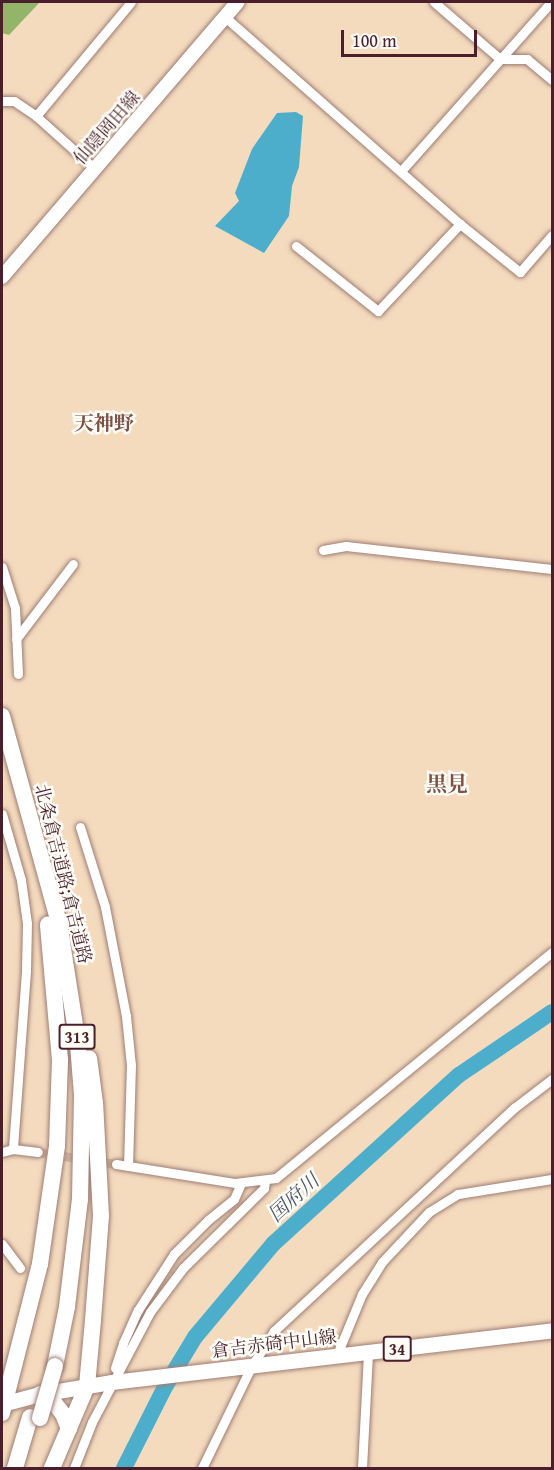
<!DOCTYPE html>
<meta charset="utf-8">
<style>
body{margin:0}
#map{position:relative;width:554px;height:1470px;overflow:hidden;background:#f4dbbe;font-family:"Gentium Book Plus","Noto Serif JP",serif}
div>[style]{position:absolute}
.forest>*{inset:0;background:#92b569}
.water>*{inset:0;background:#4daecc}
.river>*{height:16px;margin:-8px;padding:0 8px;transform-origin:8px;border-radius:8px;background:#4daecc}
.street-tunnel>*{height:9px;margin-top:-4.5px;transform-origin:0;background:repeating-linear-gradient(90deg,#d2b5a1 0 9px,transparent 0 13.5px)}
.roads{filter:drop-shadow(0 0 2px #9f7d74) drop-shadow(0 0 2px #9f7d74)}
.street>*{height:9px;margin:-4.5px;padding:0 4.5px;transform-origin:4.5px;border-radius:4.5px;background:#fff}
.secondary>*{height:14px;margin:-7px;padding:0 7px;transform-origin:7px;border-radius:7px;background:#fff}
.primary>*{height:15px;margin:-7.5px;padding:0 7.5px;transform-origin:7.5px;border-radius:7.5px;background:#fff}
.highway>*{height:16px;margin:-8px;padding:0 8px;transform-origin:8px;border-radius:8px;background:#fff}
.bridges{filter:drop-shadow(0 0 2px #9f7d74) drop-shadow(0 0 2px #9f7d74)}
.highway-bridge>*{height:16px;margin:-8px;padding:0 8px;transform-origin:8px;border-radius:8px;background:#fff}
span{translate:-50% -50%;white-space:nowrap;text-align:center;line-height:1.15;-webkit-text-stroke:5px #fdfcf7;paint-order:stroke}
.shield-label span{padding:2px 4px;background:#fdfcf7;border:2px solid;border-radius:4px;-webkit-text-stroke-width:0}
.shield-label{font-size:16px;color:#4a1f2b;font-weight:700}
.street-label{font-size:18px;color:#4a1f2b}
.neighbourhood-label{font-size:20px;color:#7e5143;font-weight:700}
.water-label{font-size:20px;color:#4b586b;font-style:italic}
.quarter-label{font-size:21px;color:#7e5143;font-weight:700}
.frame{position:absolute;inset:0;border:3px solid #4a1f2b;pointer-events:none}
.scale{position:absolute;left:341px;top:30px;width:136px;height:27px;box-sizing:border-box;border:3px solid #4a1f2b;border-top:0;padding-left:8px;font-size:18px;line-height:21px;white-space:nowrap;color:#4a1f2b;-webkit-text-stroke:4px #fdfcf7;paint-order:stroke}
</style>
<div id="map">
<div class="forest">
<div style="clip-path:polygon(4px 2px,40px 2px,9px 35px,2px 33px,2px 5px)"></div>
</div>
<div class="water">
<div style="clip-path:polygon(296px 112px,303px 116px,299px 167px,292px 186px,289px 216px,264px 253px,215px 226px,239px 201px,235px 193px,252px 149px,277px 113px)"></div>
</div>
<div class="river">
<div style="left:124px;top:1468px;width:93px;rotate:-63.2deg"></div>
<div style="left:166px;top:1385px;width:56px;rotate:-58.9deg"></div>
<div style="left:195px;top:1337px;width:121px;rotate:-50deg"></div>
<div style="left:273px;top:1244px;width:251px;rotate:-42.3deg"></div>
<div style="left:459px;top:1075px;width:112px;rotate:-34.1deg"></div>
</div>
<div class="street-tunnel">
<div style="left:38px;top:1152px;width:79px;rotate:8.7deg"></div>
</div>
<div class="roads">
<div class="street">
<div style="left:434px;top:2px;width:87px;rotate:40.8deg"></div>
<div style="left:500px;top:59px;width:27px"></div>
<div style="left:527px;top:59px;width:33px;rotate:40deg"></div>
<div style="left:225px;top:17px;width:313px;rotate:41.4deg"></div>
<div style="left:460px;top:224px;width:77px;rotate:38.7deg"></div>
<div style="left:520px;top:272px;width:49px;rotate:-49.1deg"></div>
<div style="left:2px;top:101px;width:12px"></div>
<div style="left:14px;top:101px;width:27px;rotate:34deg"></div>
<div style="left:36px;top:116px;width:79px;rotate:41.9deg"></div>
<div style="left:36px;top:116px;width:148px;rotate:-50.2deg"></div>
<div style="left:401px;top:171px;width:226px;rotate:-48.4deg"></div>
<div style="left:296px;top:246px;width:105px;rotate:38.4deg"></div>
<div style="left:378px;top:311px;width:120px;rotate:-46.7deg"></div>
<div style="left:323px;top:550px;width:23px;rotate:-10deg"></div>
<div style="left:346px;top:546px;width:207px;rotate:6.4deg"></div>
<div style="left:2px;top:567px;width:43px;rotate:72.4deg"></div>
<div style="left:15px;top:608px;width:66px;rotate:87.4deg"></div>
<div style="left:16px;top:639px;width:94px;rotate:-52.8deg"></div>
<div style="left:2px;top:814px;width:69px;rotate:73.9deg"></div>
<div style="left:21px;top:880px;width:43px;rotate:82.1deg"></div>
<div style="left:27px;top:923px;width:48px;rotate:91.2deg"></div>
<div style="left:26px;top:971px;width:178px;rotate:94.2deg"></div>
<div style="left:80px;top:827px;width:84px;rotate:72.6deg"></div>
<div style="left:105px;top:907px;width:111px;rotate:79.1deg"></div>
<div style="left:126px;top:1016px;width:49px;rotate:84.2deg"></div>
<div style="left:131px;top:1065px;width:101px;rotate:91.7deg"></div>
<div style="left:2px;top:1152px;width:11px;rotate:-15deg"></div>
<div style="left:13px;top:1149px;width:25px;rotate:7deg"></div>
<div style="left:116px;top:1164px;width:121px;rotate:9.1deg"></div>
<div style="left:235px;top:1183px;width:41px;rotate:-7deg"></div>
<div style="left:276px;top:1178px;width:357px;rotate:-39.3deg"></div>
<div style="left:2px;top:1244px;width:30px;rotate:53deg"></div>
<div style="left:336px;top:1357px;width:68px;rotate:-67.6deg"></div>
<div style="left:362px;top:1294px;width:38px;rotate:-58deg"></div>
<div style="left:382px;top:1262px;width:69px;rotate:-46.8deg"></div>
<div style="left:429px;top:1212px;width:34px;rotate:-32deg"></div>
<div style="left:458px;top:1194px;width:95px;rotate:-9.1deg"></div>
<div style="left:115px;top:1368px;width:26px;rotate:-72deg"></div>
<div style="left:123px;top:1343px;width:36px;rotate:-66deg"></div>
<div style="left:138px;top:1310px;width:67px;rotate:-57.3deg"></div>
<div style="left:174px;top:1254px;width:48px;rotate:-45deg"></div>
<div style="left:208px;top:1220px;width:33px;rotate:-39deg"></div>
<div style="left:234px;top:1199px;width:17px;rotate:-66deg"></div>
<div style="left:74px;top:1468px;width:49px;rotate:-68.6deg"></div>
<div style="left:92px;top:1422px;width:124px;rotate:-62.2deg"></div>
<div style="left:150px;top:1312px;width:55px;rotate:-53.1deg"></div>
<div style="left:183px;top:1268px;width:114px;rotate:-44.6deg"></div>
<div style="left:264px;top:1188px;width:7px;rotate:-82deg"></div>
<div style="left:202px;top:1468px;width:112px;rotate:-64.1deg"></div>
<div style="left:251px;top:1367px;width:43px;rotate:-57.4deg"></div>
<div style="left:274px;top:1331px;width:328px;rotate:-42.9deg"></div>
<div style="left:514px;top:1108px;width:48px;rotate:-37.3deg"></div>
<div style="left:362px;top:1468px;width:115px;rotate:-87deg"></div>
</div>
<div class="secondary">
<div style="left:2px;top:277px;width:362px;rotate:-49.4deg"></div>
</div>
<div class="primary">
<div style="left:2px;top:1404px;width:39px;rotate:-15deg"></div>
<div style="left:40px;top:1394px;width:73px;rotate:-9.5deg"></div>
<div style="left:112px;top:1382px;width:443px;rotate:-6.7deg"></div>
</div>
<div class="highway">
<div style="left:2px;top:716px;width:215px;rotate:74.6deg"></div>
<div style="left:59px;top:923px;width:122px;rotate:81.1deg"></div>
<div style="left:78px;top:1044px;width:51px;rotate:85.5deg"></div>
<div style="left:82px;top:1095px;width:104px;rotate:91.1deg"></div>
<div style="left:80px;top:1199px;width:109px;rotate:96.9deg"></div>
<div style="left:67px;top:1307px;width:60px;rotate:101.5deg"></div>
<div style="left:40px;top:1394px;width:13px;rotate:27deg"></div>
<div style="left:52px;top:1400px;width:18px;rotate:52deg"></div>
<div style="left:63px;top:1414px;width:16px;rotate:68deg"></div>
<div style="left:2px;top:1413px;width:154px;rotate:-75.7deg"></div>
<div style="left:40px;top:1264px;width:119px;rotate:-81.8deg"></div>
<div style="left:57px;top:1146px;width:86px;rotate:-88deg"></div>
<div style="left:60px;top:1060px;width:136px;rotate:-95.1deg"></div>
<div style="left:15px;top:1468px;width:53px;rotate:-73.6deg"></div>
<div style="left:52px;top:1468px;width:89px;rotate:-66.9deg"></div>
<div style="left:87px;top:1386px;width:66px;rotate:-84.8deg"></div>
<div style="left:93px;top:1320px;width:104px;rotate:-85.6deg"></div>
<div style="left:101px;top:1216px;width:113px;rotate:-93deg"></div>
<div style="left:95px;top:1103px;width:45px;rotate:-97.6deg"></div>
</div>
</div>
<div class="bridges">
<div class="highway-bridge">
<div style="left:40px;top:1418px;width:54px;rotate:-73.9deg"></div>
</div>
</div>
<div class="shield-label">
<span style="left:77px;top:1037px">313</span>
<span style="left:397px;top:1349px">34</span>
</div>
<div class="street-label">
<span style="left:107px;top:128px;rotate:-49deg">仙隠岡田線</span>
<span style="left:63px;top:874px;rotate:76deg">北条倉吉道路;倉吉道路</span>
<span style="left:274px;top:1344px;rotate:-7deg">倉吉赤碕中山線</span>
</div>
<div class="neighbourhood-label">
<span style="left:104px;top:422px">天神野</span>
</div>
<div class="water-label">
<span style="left:293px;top:1197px;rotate:-42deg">国府川</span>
</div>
<div class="quarter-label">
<span style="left:447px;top:784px">黒見</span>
</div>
<div class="frame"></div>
<div class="scale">100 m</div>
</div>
